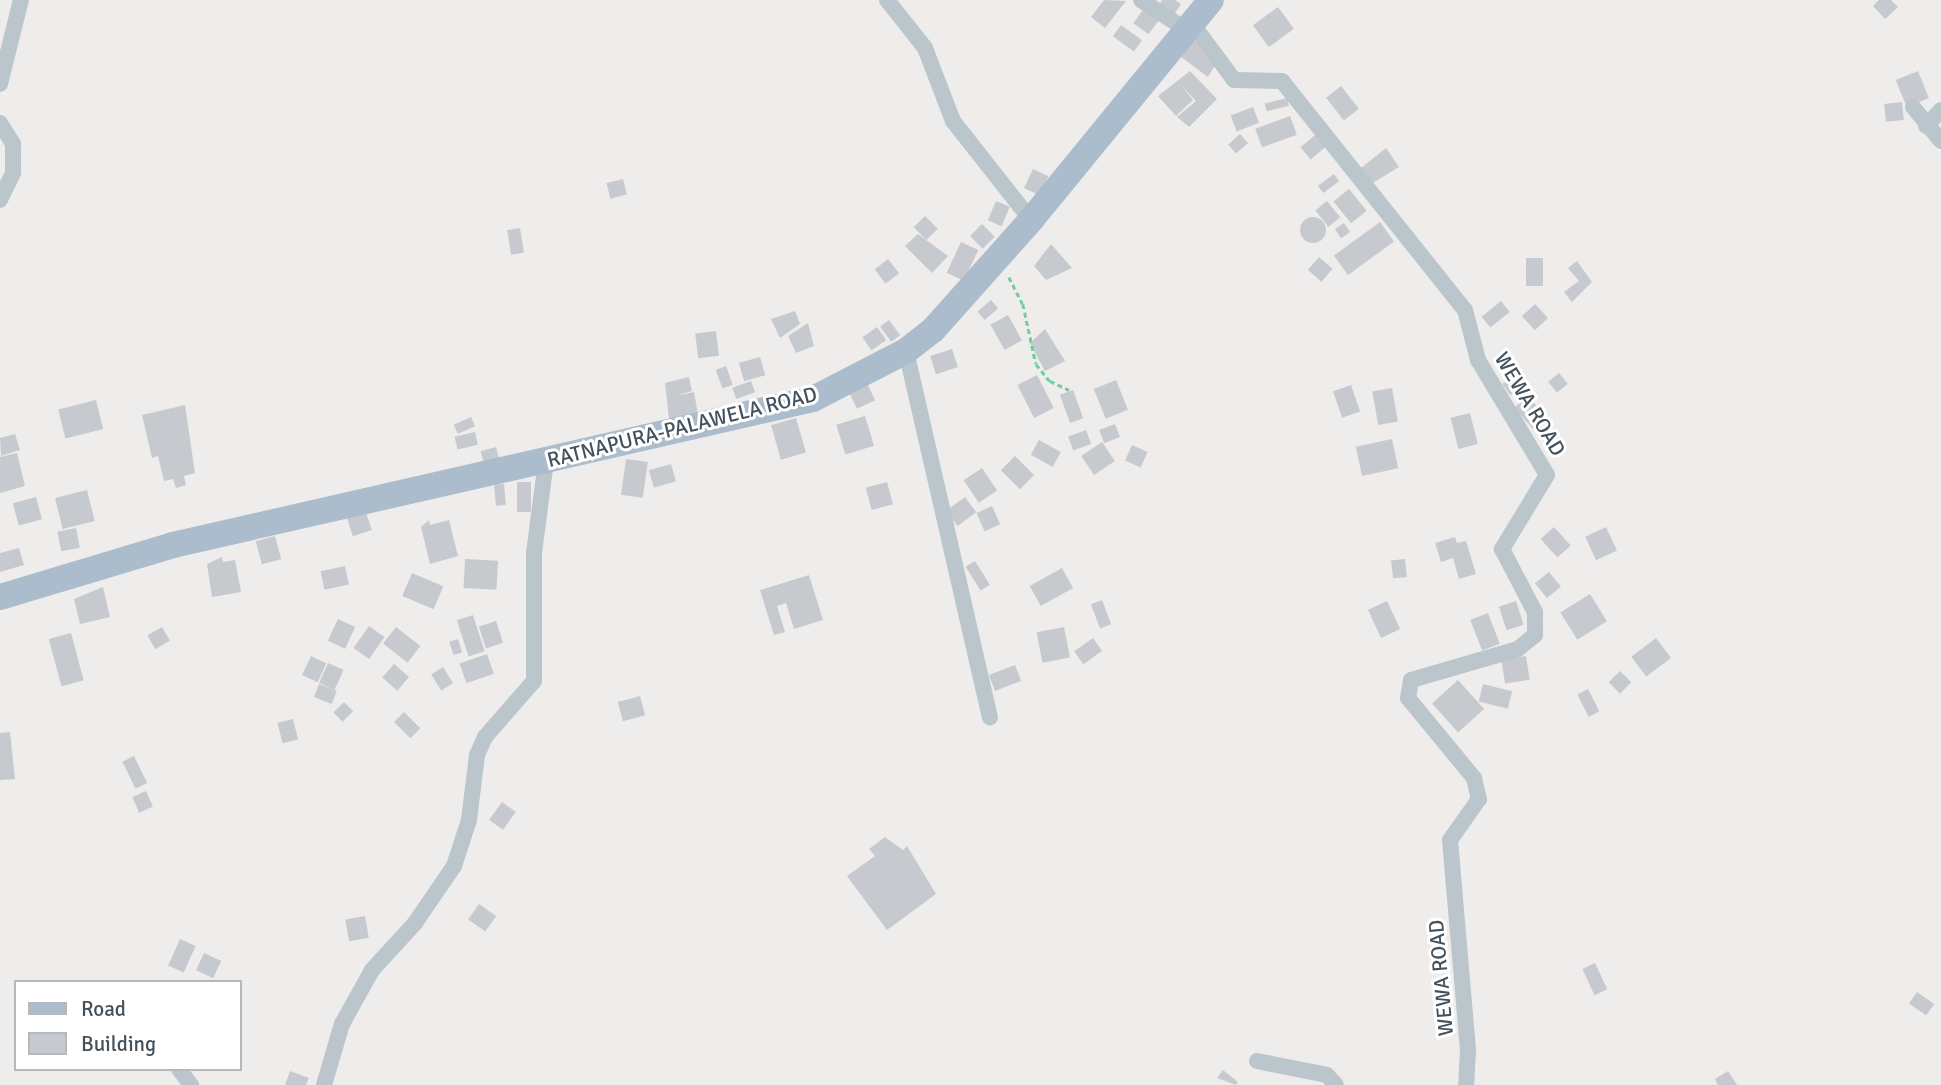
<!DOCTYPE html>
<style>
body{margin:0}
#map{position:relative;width:1941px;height:1085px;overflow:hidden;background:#efecec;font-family:Signika,sans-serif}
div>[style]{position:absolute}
.building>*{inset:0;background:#c6cacf;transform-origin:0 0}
.round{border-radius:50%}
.path>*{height:2.5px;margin-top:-1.25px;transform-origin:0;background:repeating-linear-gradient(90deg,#70cd9c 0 5px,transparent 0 8.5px)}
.minor>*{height:16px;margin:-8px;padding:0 8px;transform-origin:8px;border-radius:8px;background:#bac5cc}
.primary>*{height:26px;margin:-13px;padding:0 13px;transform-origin:13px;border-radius:13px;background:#abbdcc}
span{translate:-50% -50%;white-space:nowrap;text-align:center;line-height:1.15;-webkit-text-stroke:6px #fff;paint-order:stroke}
.street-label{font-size:21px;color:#44515a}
.legend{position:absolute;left:14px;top:980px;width:228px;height:91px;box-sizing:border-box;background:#fff;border:2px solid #b4b9bd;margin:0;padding:9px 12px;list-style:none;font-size:21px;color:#44515a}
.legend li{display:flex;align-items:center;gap:14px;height:35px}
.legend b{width:35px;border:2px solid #b4b9bd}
</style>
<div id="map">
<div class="building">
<div style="clip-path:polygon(1104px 0,1126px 1px,1105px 28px,1091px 17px)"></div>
<div style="clip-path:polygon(1162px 0,1175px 0,1181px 4px,1173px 16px,1158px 6px)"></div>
<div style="clip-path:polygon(1879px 0,1891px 0,1898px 7px,1885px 19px,1873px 6px)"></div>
<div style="left:1145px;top:7px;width:19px;height:20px;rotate:36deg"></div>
<div style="left:1278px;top:7px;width:27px;height:31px;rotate:54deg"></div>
<div style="left:1121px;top:25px;width:26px;height:14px;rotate:36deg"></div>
<div style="clip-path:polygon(1194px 40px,1217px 62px,1208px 77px,1181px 57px)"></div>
<div style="clip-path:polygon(1190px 71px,1217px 99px,1189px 127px,1177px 117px,1196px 101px,1181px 85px,1193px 100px,1176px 116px,1158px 96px)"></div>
<div style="left:1918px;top:71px;width:29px;height:24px;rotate:68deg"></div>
<div style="left:1341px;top:86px;width:29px;height:19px;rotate:52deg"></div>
<div style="left:1287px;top:98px;width:8px;height:23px;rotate:76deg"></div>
<div style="left:1902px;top:102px;width:18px;height:18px;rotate:84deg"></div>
<div style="left:1253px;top:107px;width:17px;height:24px;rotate:69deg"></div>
<div style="left:1290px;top:116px;width:20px;height:37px;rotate:70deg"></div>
<div style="left:1240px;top:134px;width:12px;height:16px;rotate:48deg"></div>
<div style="left:1315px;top:135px;width:16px;height:19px;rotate:50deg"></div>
<div style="clip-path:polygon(1386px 148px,1399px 167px,1371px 184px,1361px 168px)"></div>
<div style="left:1033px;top:169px;width:17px;height:21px;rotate:25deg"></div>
<div style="left:1334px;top:174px;width:9px;height:20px;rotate:54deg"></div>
<div style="left:623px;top:179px;width:16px;height:17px;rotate:76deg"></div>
<div style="left:1349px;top:189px;width:28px;height:20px;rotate:51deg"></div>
<div style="left:996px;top:201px;width:15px;height:21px;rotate:23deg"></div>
<div style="left:1327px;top:201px;width:21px;height:15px;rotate:51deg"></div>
<div style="left:925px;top:216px;width:18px;height:16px;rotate:45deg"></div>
<div class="round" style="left:1300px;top:217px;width:26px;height:26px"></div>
<div style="left:1380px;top:222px;width:24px;height:57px;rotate:54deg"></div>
<div style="left:1344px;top:223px;width:11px;height:11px;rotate:56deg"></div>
<div style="left:982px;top:224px;width:18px;height:17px;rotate:45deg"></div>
<div style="left:520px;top:228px;width:25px;height:13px;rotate:81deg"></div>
<div style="clip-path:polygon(918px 234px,948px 256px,932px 273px,905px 246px)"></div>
<div style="left:961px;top:242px;width:19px;height:34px;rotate:25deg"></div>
<div style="clip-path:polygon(1051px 244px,1072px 268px,1046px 280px,1034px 266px)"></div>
<div style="left:1319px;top:257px;width:18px;height:17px;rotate:41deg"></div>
<div style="left:1526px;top:258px;width:17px;height:28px"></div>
<div style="left:888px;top:259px;width:18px;height:17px;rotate:52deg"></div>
<div style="clip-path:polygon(1577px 261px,1592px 282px,1572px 302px,1564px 292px,1579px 281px,1568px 268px)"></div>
<div style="left:991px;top:300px;width:11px;height:18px;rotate:49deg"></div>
<div style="left:1501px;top:301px;width:14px;height:25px;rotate:51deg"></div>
<div style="left:1535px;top:304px;width:19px;height:18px;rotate:47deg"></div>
<div style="clip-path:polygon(795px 311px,800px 324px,780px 338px,771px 319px)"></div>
<div style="left:1008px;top:315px;width:29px;height:20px;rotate:61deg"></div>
<div style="left:889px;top:320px;width:19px;height:11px;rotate:54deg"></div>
<div style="clip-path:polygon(808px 323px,814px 346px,796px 353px,788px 336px)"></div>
<div style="left:877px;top:327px;width:16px;height:18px;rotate:55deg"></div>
<div style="clip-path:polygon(1045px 329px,1065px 361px,1045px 371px,1030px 343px)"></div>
<div style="left:716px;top:331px;width:25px;height:21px;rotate:83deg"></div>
<div style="left:952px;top:349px;width:19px;height:23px;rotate:72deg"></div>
<div style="left:760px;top:357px;width:19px;height:22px;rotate:74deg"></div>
<div style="left:726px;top:366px;width:20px;height:11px;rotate:70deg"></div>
<div style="left:1520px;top:371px;width:14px;height:22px;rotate:54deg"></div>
<div style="left:1559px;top:373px;width:14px;height:14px;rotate:51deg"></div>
<div style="left:1037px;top:375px;width:37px;height:22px;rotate:63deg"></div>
<div style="clip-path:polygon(689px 377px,692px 391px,675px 396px,694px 392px,698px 414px,669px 419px,665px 383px)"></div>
<div style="left:1116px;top:380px;width:32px;height:24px;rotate:68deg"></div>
<div style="left:751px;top:381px;width:12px;height:20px;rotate:70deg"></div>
<div style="left:867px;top:383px;width:19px;height:20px;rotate:65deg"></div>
<div style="left:1351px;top:385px;width:28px;height:19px;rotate:71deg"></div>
<div style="left:1392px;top:388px;width:34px;height:20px;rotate:80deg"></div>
<div style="left:1073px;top:390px;width:30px;height:14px;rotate:70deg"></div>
<div style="left:1528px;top:396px;width:32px;height:18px;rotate:49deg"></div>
<div style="left:96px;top:400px;width:30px;height:39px;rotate:76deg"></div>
<div style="clip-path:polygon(185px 405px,195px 473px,184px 476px,186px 485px,176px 488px,173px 479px,164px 481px,158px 456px,152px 458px,142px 415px)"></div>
<div style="left:1470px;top:413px;width:32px;height:20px;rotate:76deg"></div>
<div style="left:865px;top:416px;width:31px;height:30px;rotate:73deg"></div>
<div style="left:471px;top:417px;width:10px;height:19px;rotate:66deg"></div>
<div style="left:796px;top:418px;width:36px;height:26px;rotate:74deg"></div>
<div style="left:1115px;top:424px;width:14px;height:17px;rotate:69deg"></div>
<div style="left:1086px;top:430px;width:15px;height:19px;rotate:70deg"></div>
<div style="left:475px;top:432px;width:13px;height:21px;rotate:77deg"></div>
<div style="clip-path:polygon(15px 434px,20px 450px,1px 456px,0 438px)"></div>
<div style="left:1392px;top:439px;width:30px;height:37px;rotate:78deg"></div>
<div style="left:1039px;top:440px;width:25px;height:17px;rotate:29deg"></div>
<div style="left:1102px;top:442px;width:23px;height:25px;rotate:56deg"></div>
<div style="left:1132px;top:445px;width:17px;height:17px;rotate:24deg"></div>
<div style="left:496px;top:447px;width:11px;height:16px;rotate:75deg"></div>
<div style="clip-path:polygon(17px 453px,25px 486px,0 493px,0 457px)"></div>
<div style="left:1015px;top:456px;width:27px;height:20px;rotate:45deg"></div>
<div style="left:626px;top:459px;width:22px;height:36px;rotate:8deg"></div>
<div style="left:671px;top:464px;width:18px;height:23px;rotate:74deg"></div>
<div style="left:982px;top:468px;width:27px;height:22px;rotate:56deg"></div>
<div style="left:517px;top:482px;width:14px;height:30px"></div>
<div style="left:887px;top:482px;width:23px;height:22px;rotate:75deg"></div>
<div style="left:504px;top:484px;width:21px;height:10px;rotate:85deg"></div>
<div style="left:87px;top:490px;width:32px;height:33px;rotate:76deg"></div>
<div style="left:36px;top:497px;width:23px;height:24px;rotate:75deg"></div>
<div style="left:965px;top:497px;width:19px;height:23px;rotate:54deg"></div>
<div style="left:992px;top:506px;width:20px;height:17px;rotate:66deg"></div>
<div style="left:366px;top:512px;width:19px;height:20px;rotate:72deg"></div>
<div style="clip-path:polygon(429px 520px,430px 525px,449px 520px,458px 556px,430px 564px,421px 527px)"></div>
<div style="left:1554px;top:527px;width:25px;height:18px;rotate:48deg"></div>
<div style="left:1606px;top:527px;width:26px;height:23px;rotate:65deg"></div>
<div style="left:76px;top:528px;width:20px;height:19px;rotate:79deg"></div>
<div style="left:275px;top:536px;width:24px;height:20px;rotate:75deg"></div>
<div style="clip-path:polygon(1455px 537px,1457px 543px,1466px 541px,1476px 574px,1459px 579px,1453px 558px,1441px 562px,1435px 543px)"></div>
<div style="clip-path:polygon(19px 548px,24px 565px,0 572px,0 553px)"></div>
<div style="clip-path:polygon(222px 557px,223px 562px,235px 560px,241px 592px,212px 597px,207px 564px)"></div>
<div style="left:465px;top:559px;width:33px;height:29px;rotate:3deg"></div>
<div style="left:1405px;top:559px;width:18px;height:14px;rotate:84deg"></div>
<div style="left:975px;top:561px;width:28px;height:11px;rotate:58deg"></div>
<div style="left:345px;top:566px;width:19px;height:25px;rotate:78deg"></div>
<div style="left:1062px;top:568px;width:23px;height:37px;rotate:61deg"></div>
<div style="left:1549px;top:572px;width:19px;height:18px;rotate:51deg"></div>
<div style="left:412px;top:573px;width:34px;height:25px;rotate:23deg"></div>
<div style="clip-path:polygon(809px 575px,823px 620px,794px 629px,786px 603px,777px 606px,785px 632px,774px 635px,760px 590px)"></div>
<div style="clip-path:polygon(103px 587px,110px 617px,80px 624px,74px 599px)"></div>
<div style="left:1590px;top:594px;width:32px;height:35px;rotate:58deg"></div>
<div style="left:1102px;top:600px;width:26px;height:12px;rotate:69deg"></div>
<div style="left:1387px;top:601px;width:31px;height:21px;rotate:65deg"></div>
<div style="left:1516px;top:601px;width:25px;height:18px;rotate:72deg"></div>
<div style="left:1488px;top:613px;width:33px;height:19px;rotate:69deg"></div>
<div style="left:473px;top:615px;width:38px;height:17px;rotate:72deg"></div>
<div style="left:338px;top:619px;width:19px;height:24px;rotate:25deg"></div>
<div style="left:496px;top:621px;width:23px;height:18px;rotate:72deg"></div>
<div style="left:369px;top:626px;width:19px;height:27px;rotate:35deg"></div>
<div style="left:162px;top:627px;width:16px;height:17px;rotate:60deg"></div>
<div style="left:396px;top:627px;width:31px;height:21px;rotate:38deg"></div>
<div style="left:1064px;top:627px;width:31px;height:28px;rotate:79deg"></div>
<div style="left:71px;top:633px;width:49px;height:23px;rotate:75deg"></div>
<div style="left:1093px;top:638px;width:16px;height:23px;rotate:55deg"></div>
<div style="left:1656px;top:638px;width:25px;height:31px;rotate:53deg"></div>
<div style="left:458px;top:639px;width:14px;height:9px;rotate:73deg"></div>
<div style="left:487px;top:654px;width:21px;height:29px;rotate:71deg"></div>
<div style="left:311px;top:656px;width:17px;height:21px;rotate:25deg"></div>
<div style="left:1526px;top:656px;width:24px;height:25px;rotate:81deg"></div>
<div style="left:328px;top:663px;width:17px;height:22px;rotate:24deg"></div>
<div style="left:394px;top:664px;width:20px;height:18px;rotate:41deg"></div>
<div style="left:1015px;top:665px;width:17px;height:28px;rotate:69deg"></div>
<div style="left:443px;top:667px;width:19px;height:14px;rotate:58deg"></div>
<div style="left:1620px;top:671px;width:16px;height:16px;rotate:45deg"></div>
<div style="left:1458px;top:680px;width:39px;height:35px;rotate:48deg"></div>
<div style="left:319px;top:684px;width:19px;height:14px;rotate:21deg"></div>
<div style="left:1483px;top:684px;width:30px;height:18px;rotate:14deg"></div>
<div style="left:1588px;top:689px;width:25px;height:12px;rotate:63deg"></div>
<div style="left:640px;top:696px;width:20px;height:23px;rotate:75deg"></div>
<div style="left:344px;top:702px;width:13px;height:15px;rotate:45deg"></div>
<div style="left:404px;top:712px;width:23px;height:14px;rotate:45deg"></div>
<div style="left:293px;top:719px;width:21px;height:16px;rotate:76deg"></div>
<div style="clip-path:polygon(10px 732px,15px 779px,0 780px,0 733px)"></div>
<div style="left:134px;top:756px;width:30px;height:13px;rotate:64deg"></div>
<div style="left:146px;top:791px;width:17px;height:15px;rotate:66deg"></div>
<div style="left:502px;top:802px;width:17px;height:22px;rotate:36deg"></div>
<div style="clip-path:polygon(885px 837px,903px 850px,907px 846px,936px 894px,887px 930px,847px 876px,875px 856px,869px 849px)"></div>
<div style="left:479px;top:904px;width:21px;height:19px;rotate:35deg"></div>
<div style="left:365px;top:916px;width:22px;height:20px;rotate:80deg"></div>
<div style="left:180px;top:939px;width:17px;height:29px;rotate:24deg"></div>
<div style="left:204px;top:953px;width:19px;height:19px;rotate:25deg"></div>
<div style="left:1595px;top:963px;width:29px;height:14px;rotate:65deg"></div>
<div style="left:1917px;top:992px;width:21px;height:14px;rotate:35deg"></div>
<div style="clip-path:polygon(1223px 1070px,1238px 1082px,1236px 1085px,1217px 1078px)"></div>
<div style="clip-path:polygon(290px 1071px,309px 1078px,306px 1085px,285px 1085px)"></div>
<div style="clip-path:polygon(1728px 1071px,1737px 1085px,1718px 1085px,1715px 1079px)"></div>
</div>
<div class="path">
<div style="left:1009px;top:277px;width:30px;rotate:63deg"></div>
<div style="left:1023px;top:304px;width:61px;rotate:77.8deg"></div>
<div style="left:1036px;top:364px;width:22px;rotate:51deg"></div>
<div style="left:1050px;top:381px;width:21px;rotate:25deg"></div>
</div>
<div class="minor">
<div style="left:887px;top:0;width:61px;rotate:51.6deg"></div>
<div style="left:925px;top:48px;width:78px;rotate:69deg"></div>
<div style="left:953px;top:121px;width:126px;rotate:51.8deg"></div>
<div style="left:1141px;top:0;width:53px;rotate:33.4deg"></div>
<div style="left:1191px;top:22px;width:72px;rotate:53.4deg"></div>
<div style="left:1234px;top:80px;width:48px;rotate:1.2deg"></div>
<div style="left:1282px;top:81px;width:293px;rotate:51.4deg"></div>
<div style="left:1465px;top:310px;width:52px;rotate:75.4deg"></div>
<div style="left:1478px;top:360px;width:134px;rotate:59deg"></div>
<div style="left:1547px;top:475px;width:87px;rotate:121.3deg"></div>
<div style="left:1502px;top:549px;width:71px;rotate:62.4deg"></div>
<div style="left:1535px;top:612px;width:23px;rotate:90deg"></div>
<div style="left:1535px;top:635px;width:22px;rotate:141deg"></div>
<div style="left:1518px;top:649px;width:111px;rotate:163.8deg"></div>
<div style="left:1411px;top:680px;width:18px;rotate:99deg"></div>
<div style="left:1408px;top:698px;width:104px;rotate:50.5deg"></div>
<div style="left:1474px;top:778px;width:22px;rotate:77deg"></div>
<div style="left:1479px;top:799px;width:50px;rotate:125.3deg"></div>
<div style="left:1450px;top:840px;width:211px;rotate:85.1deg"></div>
<div style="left:1468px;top:1050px;width:35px;rotate:93deg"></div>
<div style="left:0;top:84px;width:87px;rotate:-76deg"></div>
<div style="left:1913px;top:107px;width:44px;rotate:50.5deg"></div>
<div style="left:0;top:123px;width:25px;rotate:58deg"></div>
<div style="left:13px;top:144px;width:29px;rotate:90deg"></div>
<div style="left:13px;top:173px;width:30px;rotate:116deg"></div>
<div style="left:1926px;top:126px;width:22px;rotate:-47deg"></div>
<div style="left:906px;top:351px;width:376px;rotate:77.1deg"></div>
<div style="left:1257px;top:1061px;width:71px;rotate:11.3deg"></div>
<div style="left:1327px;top:1075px;width:13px;rotate:48deg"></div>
<div style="left:179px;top:1069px;width:20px;rotate:53deg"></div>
<div style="left:324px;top:1085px;width:64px;rotate:-73.6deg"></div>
<div style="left:342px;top:1024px;width:62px;rotate:-60.9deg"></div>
<div style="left:372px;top:970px;width:64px;rotate:-47.5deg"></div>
<div style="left:415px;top:923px;width:69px;rotate:-55.6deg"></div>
<div style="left:454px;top:866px;width:48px;rotate:-71.9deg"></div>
<div style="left:469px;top:820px;width:65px;rotate:-83deg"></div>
<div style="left:477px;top:755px;width:20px;rotate:-66deg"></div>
<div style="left:485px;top:737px;width:74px;rotate:-48.8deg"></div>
<div style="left:534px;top:681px;width:128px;rotate:-90deg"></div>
<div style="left:534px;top:553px;width:93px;rotate:-82.6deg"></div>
</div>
<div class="primary">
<div style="left:0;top:597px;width:181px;rotate:-16.7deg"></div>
<div style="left:173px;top:545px;width:656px;rotate:-12.85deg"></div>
<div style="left:813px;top:399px;width:105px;rotate:-27.3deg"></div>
<div style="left:906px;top:351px;width:34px;rotate:-38deg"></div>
<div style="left:933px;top:330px;width:147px;rotate:-48.3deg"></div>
<div style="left:1031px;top:220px;width:284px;rotate:-50.7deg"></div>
</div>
<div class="street-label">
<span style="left:1530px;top:404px;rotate:59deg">WEWA ROAD</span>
<span style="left:682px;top:427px;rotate:-14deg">RATNAPURA-PALAWELA ROAD</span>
<span style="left:1441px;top:978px;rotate:-95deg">WEWA ROAD</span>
</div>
<ul class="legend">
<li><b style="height:9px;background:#abbdcc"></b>Road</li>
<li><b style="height:19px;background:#c6cacf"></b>Building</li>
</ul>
</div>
